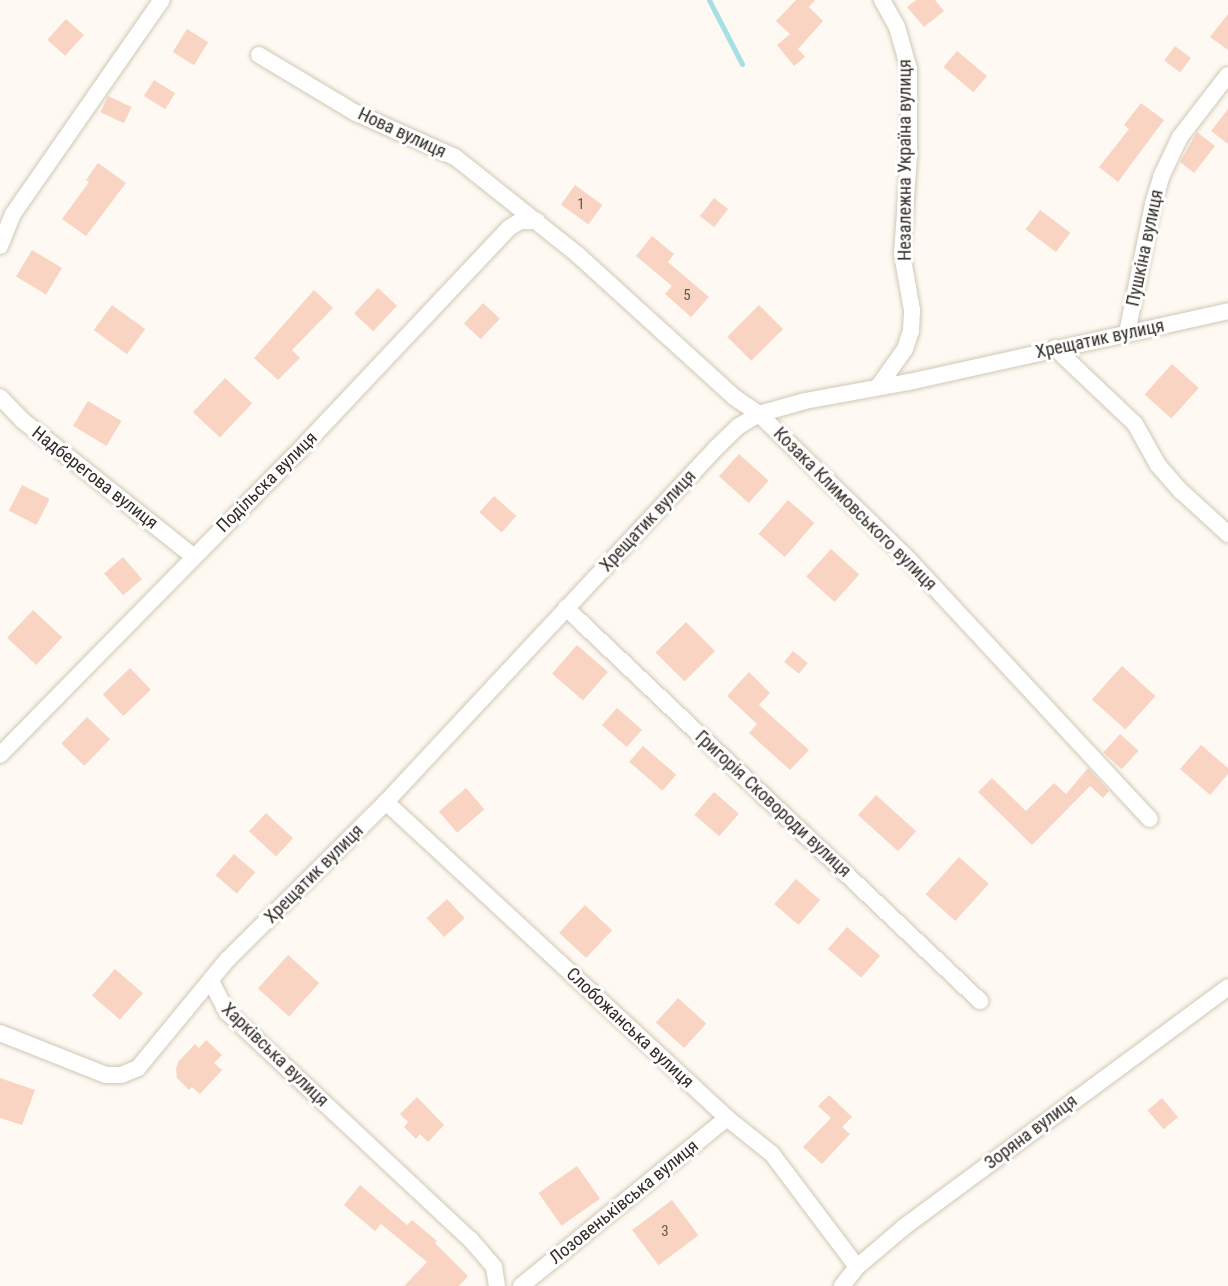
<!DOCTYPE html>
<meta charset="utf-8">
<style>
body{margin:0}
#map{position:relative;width:1228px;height:1286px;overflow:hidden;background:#fefaf3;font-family:"Roboto Condensed",sans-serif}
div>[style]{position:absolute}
.stream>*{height:5px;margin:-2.5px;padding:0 2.5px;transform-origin:2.5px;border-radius:2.5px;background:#a6dfe4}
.building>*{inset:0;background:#f9d4c3;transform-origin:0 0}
.roads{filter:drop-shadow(0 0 2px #d1c7b5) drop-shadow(0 0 2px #d1c7b5)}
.minor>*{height:16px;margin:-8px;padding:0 8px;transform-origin:8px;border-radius:8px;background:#fff}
span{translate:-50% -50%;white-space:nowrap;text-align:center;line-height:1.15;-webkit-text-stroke:6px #fff;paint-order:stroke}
.number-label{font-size:15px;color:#63574d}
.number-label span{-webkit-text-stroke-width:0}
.street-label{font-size:18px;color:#312d26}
</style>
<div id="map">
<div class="stream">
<div style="left:709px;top:0;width:72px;rotate:62.7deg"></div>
</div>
<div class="building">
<div style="clip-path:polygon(796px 0,815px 0,809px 7px,823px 21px,798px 49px,805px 57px,794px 66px,777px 45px,790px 34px,776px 21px)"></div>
<div style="clip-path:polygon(916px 0,935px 0,944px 11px,924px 27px,907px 7px)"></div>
<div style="clip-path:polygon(1228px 14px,1228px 50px,1210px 37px)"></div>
<div style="left:66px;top:19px;width:24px;height:28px;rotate:42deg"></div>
<div style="left:187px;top:29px;width:25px;height:27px;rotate:32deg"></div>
<div style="left:1175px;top:46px;width:20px;height:18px;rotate:37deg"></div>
<div style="left:957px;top:51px;width:39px;height:21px;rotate:40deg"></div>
<div style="left:154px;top:80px;width:25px;height:19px;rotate:32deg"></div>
<div style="left:108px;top:96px;width:26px;height:18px;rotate:25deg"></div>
<div style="clip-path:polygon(1141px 103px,1164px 120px,1118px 182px,1099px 167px,1129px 129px,1124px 125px)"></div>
<div style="clip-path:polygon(1228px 109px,1228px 144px,1211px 131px)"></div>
<div style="clip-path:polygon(1197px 132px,1215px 146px,1194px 173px,1180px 162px)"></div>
<div style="clip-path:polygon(98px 163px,126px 183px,86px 236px,62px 219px,89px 182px,86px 180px)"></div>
<div style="left:575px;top:185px;width:34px;height:24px;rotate:36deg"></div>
<div style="left:714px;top:198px;width:18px;height:23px;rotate:38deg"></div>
<div style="left:1040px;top:210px;width:38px;height:24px;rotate:37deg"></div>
<div style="clip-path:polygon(652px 236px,674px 254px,668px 262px,709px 297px,691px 317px,665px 294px,672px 286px,636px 256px)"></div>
<div style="left:32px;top:250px;width:35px;height:31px;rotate:31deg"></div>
<div style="left:378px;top:288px;width:26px;height:35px;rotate:43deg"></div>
<div style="clip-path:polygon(314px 290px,333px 308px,292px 350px,300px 358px,278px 380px,254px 358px)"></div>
<div style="left:483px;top:303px;width:23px;height:28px;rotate:43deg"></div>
<div style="left:112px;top:305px;width:41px;height:31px;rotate:36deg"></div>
<div style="left:759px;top:305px;width:34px;height:45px;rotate:45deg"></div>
<div style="left:1172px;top:364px;width:36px;height:41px;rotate:42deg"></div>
<div style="left:225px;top:378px;width:37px;height:47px;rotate:43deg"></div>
<div style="left:88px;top:401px;width:39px;height:29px;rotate:31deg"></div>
<div style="left:739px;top:454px;width:40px;height:30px;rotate:42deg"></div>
<div style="left:22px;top:485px;width:31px;height:29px;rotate:27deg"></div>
<div style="left:494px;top:496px;width:30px;height:22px;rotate:42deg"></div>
<div style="left:788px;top:500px;width:35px;height:45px;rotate:41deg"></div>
<div style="left:831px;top:549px;width:38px;height:37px;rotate:42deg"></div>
<div style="left:123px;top:557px;width:29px;height:25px;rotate:49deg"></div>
<div style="left:33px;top:610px;width:40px;height:38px;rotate:43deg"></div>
<div style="left:686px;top:622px;width:41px;height:43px;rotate:45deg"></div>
<div style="left:577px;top:645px;width:41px;height:38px;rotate:41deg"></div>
<div style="left:793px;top:651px;width:19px;height:14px;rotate:39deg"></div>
<div style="left:1122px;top:666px;width:45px;height:45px;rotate:42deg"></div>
<div style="left:130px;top:668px;width:30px;height:38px;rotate:46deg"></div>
<div style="clip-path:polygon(749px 672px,770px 693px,759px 705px,809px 750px,790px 770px,749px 733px,757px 724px,727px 696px)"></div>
<div style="left:617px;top:708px;width:33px;height:23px;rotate:41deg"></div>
<div style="left:87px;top:717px;width:32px;height:37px;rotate:44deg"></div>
<div style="left:1120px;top:734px;width:25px;height:25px;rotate:42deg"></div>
<div style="clip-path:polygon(1201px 745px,1228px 768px,1228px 774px,1210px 795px,1180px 769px)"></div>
<div style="left:643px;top:746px;width:44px;height:21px;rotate:41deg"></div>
<div style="clip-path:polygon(1088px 768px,1109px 791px,1103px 798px,1090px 786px,1032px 845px,978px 792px,992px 778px,1026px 811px,1054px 783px,1066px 794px)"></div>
<div style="left:466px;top:788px;width:28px;height:36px;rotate:49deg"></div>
<div style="left:714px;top:792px;width:33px;height:30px;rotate:41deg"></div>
<div style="left:876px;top:795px;width:54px;height:27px;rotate:42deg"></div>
<div style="left:266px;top:813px;width:37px;height:25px;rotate:43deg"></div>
<div style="left:234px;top:854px;width:28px;height:28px;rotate:41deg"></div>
<div style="left:959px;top:857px;width:40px;height:50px;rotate:42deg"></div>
<div style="left:796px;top:879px;width:32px;height:33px;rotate:41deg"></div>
<div style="left:447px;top:899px;width:26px;height:28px;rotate:47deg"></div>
<div style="left:585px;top:905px;width:37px;height:38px;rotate:43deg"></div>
<div style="left:847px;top:927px;width:44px;height:29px;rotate:41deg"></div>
<div style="left:288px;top:955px;width:42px;height:45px;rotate:42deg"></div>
<div style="left:115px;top:969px;width:37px;height:35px;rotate:41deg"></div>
<div style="left:678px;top:998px;width:38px;height:33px;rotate:42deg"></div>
<div style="clip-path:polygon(206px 1040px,222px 1055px,214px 1063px,222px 1070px,200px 1094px,192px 1087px,189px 1090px,177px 1078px,176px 1069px,178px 1062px,195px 1044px,199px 1048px)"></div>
<div style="clip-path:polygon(0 1078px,35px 1090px,22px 1125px,0 1118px)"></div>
<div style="clip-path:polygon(829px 1095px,852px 1117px,842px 1127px,850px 1134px,822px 1164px,803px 1147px,831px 1118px,818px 1106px)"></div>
<div style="clip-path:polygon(417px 1097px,444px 1125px,428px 1142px,420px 1134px,416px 1139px,404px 1127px,408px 1122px,400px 1114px)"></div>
<div style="left:1162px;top:1098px;width:25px;height:19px;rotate:50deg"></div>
<div style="left:577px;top:1166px;width:40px;height:47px;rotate:55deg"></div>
<div style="clip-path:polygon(360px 1185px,407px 1225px,412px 1220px,437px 1241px,435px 1243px,468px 1276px,459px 1286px,404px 1286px,427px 1262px,381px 1224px,375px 1231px,344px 1205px)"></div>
<div style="left:672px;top:1200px;width:44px;height:50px;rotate:53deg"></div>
</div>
<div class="roads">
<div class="minor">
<div style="left:259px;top:55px;width:113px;rotate:30.9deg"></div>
<div style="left:356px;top:113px;width:108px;rotate:24deg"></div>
<div style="left:455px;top:157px;width:157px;rotate:38.5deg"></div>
<div style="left:578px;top:255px;width:211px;rotate:42.3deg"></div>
<div style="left:734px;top:397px;width:30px;rotate:34deg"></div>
<div style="left:759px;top:414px;width:211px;rotate:44.2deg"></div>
<div style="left:910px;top:561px;width:352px;rotate:47.1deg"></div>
<div style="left:0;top:246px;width:35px;rotate:-68deg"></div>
<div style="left:13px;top:214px;width:261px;rotate:-55.2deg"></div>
<div style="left:1127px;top:333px;width:132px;rotate:-78.6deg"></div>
<div style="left:1153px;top:204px;width:28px;rotate:-73deg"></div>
<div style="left:1161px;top:177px;width:44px;rotate:-64.6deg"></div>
<div style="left:1180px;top:137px;width:78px;rotate:-52.3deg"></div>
<div style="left:1055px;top:348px;width:110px;rotate:43.5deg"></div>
<div style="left:1135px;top:424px;width:47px;rotate:60.7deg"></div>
<div style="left:1158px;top:465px;width:35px;rotate:49deg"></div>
<div style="left:1181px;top:491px;width:64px;rotate:42.5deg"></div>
<div style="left:878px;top:387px;width:47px;rotate:-54.6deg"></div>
<div style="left:905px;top:349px;width:19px;rotate:-72deg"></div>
<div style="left:911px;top:331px;width:21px;rotate:-87deg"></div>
<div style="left:912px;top:310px;width:57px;rotate:-100.1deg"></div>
<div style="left:902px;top:254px;width:98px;rotate:-85.9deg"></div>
<div style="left:909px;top:156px;width:87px;rotate:-90deg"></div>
<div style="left:909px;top:69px;width:44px;rotate:-105.9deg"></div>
<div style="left:897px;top:27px;width:31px;rotate:-119deg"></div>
<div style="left:0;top:397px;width:32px;rotate:46deg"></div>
<div style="left:22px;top:420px;width:218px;rotate:38.5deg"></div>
<div style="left:566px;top:608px;width:571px;rotate:43.51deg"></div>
<div style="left:0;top:755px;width:421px;rotate:-45.5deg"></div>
<div style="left:295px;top:455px;width:312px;rotate:-46.7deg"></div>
<div style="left:509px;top:228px;width:13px;rotate:-32deg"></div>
<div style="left:520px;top:221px;width:17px"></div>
<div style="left:386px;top:802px;width:465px;rotate:42.8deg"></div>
<div style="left:727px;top:1118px;width:58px;rotate:38.7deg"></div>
<div style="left:772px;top:1154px;width:141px;rotate:53deg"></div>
<div style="left:211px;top:981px;width:35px;rotate:63deg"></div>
<div style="left:227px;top:1012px;width:333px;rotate:43.1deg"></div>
<div style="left:470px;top:1239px;width:37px;rotate:49deg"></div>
<div style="left:494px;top:1267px;width:19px;rotate:81deg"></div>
<div style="left:0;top:1033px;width:114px;rotate:21.6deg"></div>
<div style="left:106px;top:1075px;width:15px"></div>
<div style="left:121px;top:1075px;width:18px;rotate:-22deg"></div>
<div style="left:138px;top:1068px;width:141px;rotate:-50.5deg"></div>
<div style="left:228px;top:959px;width:223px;rotate:-44.8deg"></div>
<div style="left:386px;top:802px;width:483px;rotate:-47deg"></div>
<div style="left:715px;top:449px;width:33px;rotate:-44deg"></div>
<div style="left:739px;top:426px;width:23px;rotate:-31deg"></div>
<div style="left:759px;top:414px;width:48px;rotate:-15.8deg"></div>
<div style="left:805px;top:401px;width:106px;rotate:-10.4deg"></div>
<div style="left:909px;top:382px;width:327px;rotate:-12.5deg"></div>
<div style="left:521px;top:1286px;width:266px;rotate:-39.2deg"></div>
<div style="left:842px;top:1286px;width:24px;rotate:-52deg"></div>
<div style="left:857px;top:1267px;width:62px;rotate:-40.4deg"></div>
<div style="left:904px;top:1227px;width:403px;rotate:-36.5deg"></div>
</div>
</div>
<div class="number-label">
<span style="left:581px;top:205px">1</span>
<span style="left:687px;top:296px">5</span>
<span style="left:665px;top:1232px">3</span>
</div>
<div class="street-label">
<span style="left:402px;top:133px;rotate:25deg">Нова вулиця</span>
<span style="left:905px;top:160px;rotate:-90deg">Незалежна Україна вулиця</span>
<span style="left:1145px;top:248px;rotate:-78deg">Пушкіна вулиця</span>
<span style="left:1100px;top:339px;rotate:-12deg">Хрещатик вулиця</span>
<span style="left:95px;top:478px;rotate:38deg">Надберегова вулиця</span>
<span style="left:267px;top:482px;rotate:-45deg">Подільска вулиця</span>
<span style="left:855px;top:509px;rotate:45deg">Козака Климовського вулиця</span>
<span style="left:648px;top:521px;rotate:-47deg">Хрещатик вулиця</span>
<span style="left:773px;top:804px;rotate:43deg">Григорія Сковороди вулиця</span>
<span style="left:314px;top:874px;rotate:-45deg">Хрещатик вулиця</span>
<span style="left:630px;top:1028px;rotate:43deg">Слобожанська вулиця</span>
<span style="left:275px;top:1055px;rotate:44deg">Харківська вулиця</span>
<span style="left:1031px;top:1132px;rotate:-37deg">Зоряна вулиця</span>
<span style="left:624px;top:1202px;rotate:-39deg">Лозовеньківська вулиця</span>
</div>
</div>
